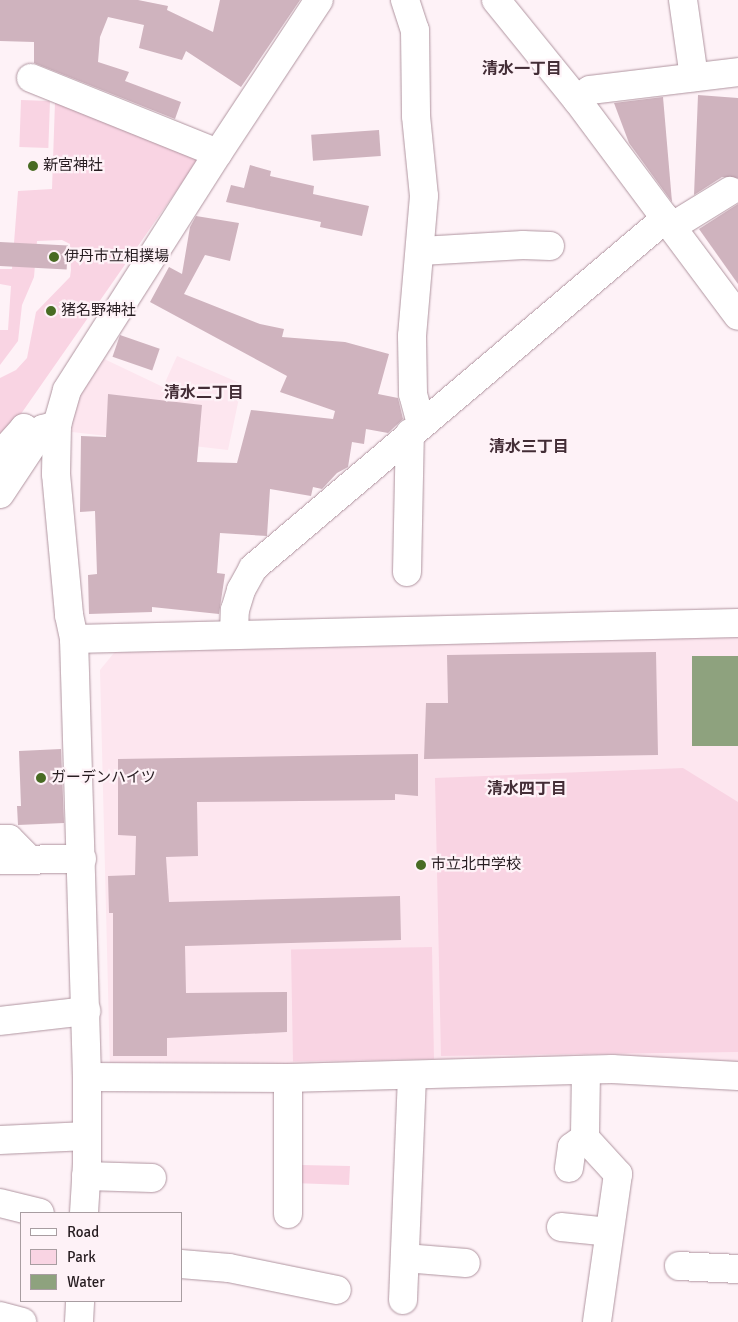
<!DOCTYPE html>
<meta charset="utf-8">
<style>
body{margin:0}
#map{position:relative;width:738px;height:1322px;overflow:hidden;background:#fef2f7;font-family:Signika,"Noto Sans JP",sans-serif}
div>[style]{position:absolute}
.built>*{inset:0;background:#fde6ef}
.green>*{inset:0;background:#f9d4e3;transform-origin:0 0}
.water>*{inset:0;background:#8ea27e;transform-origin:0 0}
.building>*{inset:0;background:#cfb3be;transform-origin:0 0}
.roads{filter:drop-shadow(0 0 1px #b095a0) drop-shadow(0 0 1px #b095a0)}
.minor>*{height:28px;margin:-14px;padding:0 14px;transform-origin:14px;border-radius:14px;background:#fff}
.tertiary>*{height:28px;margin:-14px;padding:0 14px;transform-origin:14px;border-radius:14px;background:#fff}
.dots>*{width:14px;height:14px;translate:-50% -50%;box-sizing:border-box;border:2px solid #fef2f7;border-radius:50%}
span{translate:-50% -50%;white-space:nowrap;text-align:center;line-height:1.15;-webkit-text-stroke:4.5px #fef2f7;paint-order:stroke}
.poi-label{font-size:15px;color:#271d21}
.left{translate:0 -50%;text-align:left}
.neighbourhood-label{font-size:16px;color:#432d36;font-weight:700}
.legend{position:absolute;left:20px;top:1212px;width:162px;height:90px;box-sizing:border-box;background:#fef2f7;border:1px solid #a89da1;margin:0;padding:6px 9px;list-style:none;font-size:15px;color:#271d21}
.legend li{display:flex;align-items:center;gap:10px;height:25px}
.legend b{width:25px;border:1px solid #a89da1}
</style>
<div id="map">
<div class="built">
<div style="clip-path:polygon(98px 356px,163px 387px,177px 356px,242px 384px,228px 450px,72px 432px,73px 402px)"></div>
<div style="clip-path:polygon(738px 630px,738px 1066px,110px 1069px,100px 670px,118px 648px)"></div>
</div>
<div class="green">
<div style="left:21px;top:100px;width:29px;height:47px;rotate:2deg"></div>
<div style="clip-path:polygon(55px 102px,200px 157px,0 444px,0 378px,16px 370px,27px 358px,36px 312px,70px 277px,71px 270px,70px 244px,62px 240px,37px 241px,34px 277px,22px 305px,18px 341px,0 365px,0 330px,8px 330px,11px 286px,0 284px,0 269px,12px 269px,18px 191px,52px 189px)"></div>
<div style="clip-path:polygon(683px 768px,738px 802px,738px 1052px,441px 1056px,435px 778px)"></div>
<div style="left:432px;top:947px;width:112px;height:141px;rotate:89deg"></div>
<div style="clip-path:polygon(301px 1165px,350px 1166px,349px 1185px,292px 1183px)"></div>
</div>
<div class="water">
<div style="left:692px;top:656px;width:46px;height:90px"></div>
</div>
<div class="building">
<div style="clip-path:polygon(0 0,138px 0,168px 6px,167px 10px,213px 32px,220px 0,300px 0,241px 87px,186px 51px,182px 60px,139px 48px,144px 25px,108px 17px,100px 37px,98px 62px,129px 72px,125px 81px,181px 102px,175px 119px,34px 63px,34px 42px,0 41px)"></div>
<div style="clip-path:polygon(698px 95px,738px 98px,738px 178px,722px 177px,694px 195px)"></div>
<div style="clip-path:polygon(663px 97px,672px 202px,629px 143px,614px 103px)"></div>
<div style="left:379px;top:130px;width:26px;height:68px;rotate:86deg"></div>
<div style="clip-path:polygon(250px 165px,271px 171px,270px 176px,314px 186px,313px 194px,369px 206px,362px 236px,320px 227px,321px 222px,226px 202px,231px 185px,244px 188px)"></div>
<div style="clip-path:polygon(738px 204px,738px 284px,699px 229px)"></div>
<div style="clip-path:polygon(196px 216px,239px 223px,230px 261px,205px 255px,184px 294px,260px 324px,284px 329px,282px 337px,345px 342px,389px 354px,378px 394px,398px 398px,403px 419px,388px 433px,366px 429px,364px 444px,352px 442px,348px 467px,337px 473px,322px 489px,313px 487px,311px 496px,270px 489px,267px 536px,220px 533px,217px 573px,225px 574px,219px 614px,152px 607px,152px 612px,89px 614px,88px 575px,97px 574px,95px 511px,80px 512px,81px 436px,106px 437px,108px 394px,202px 405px,197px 462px,237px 463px,251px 410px,333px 419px,335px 411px,280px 392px,287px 376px,150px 302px,169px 267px,182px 274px,190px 227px)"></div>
<div style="left:0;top:242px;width:68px;height:24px;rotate:3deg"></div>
<div style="left:120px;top:335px;width:42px;height:23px;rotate:19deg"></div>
<div style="clip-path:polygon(656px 652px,658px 755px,424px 759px,426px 703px,448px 703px,447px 655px)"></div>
<div style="clip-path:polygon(61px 749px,64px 823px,18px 825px,17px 806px,21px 806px,19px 751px)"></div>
<div style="clip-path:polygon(418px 754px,418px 796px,395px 794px,395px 800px,197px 802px,198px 856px,166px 857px,169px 902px,400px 896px,401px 940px,185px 946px,186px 993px,287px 992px,287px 1032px,167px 1038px,167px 1056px,113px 1056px,113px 913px,109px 913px,108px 876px,135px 875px,136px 836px,118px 835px,118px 759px)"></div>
</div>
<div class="roads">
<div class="minor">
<div style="left:405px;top:0;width:32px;rotate:72deg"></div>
<div style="left:415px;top:30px;width:86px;rotate:89.3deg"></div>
<div style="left:416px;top:116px;width:80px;rotate:84.3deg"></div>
<div style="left:424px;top:196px;width:141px;rotate:94.9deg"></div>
<div style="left:412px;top:336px;width:58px;rotate:89deg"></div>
<div style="left:413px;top:394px;width:31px;rotate:75deg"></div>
<div style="left:496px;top:0;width:129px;rotate:51deg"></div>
<div style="left:577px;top:100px;width:269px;rotate:53.3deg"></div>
<div style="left:683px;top:0;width:78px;rotate:81.9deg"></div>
<div style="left:31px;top:78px;width:201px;rotate:21.9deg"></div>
<div style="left:218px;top:153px;width:183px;rotate:-56.6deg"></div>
<div style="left:577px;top:100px;width:16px;rotate:-38deg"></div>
<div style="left:590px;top:90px;width:149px;rotate:-6.9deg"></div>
<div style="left:673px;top:226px;width:67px;rotate:-31.6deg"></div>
<div style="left:421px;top:251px;width:102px;rotate:-3.4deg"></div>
<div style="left:523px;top:245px;width:27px;rotate:2deg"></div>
<div style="left:0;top:455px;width:36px;rotate:-48deg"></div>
<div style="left:24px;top:428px;width:16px;rotate:38deg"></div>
<div style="left:0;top:494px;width:78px;rotate:-56.5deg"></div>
<div style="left:43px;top:429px;width:15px;rotate:-16deg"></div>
<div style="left:57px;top:425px;width:49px;rotate:91.2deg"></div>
<div style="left:56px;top:474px;width:142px;rotate:84.7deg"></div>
<div style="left:69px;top:615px;width:25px;rotate:78deg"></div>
<div style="left:74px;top:639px;width:664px;rotate:-1.38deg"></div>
<div style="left:407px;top:572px;width:139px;rotate:-88.8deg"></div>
<div style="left:234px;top:633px;width:23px;rotate:-88deg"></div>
<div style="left:235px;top:610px;width:21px;rotate:-73deg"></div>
<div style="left:241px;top:590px;width:25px;rotate:-61deg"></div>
<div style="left:253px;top:568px;width:541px;rotate:-40.28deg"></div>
<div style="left:0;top:839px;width:9px"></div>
<div style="left:9px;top:839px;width:28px;rotate:45deg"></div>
<div style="left:0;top:1021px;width:87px;rotate:-6.6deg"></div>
<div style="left:586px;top:1071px;width:67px;rotate:90.9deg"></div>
<div style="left:585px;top:1138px;width:49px;rotate:47.5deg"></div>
<div style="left:618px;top:1174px;width:149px;rotate:98.1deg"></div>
<div style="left:288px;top:1078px;width:136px;rotate:90deg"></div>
<div style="left:0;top:1140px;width:87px;rotate:-2.6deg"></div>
<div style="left:87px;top:1164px;width:87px;rotate:-90deg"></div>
<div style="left:87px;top:1077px;width:201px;rotate:0.3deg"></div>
<div style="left:288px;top:1078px;width:324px;rotate:-1.6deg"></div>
<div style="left:612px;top:1069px;width:126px;rotate:3.2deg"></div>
<div style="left:569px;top:1168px;width:21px;rotate:-82deg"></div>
<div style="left:572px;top:1147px;width:16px;rotate:-35deg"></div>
<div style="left:86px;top:1176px;width:66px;rotate:1.7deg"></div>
<div style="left:0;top:1203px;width:41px;rotate:14deg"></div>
<div style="left:561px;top:1227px;width:48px;rotate:5.9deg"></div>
<div style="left:405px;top:1258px;width:61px;rotate:4.7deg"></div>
<div style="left:181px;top:1264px;width:48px;rotate:4.8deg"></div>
<div style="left:229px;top:1268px;width:110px;rotate:11.5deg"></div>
<div style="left:679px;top:1266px;width:59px;rotate:2.9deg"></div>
<div style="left:403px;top:1300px;width:225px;rotate:-87.7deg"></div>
<div style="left:0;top:1316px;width:23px;rotate:15deg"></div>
</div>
<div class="tertiary">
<div style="left:57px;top:425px;width:36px;rotate:-74deg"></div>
<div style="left:67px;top:390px;width:281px;rotate:-57.5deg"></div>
<div style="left:74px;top:639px;width:438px;rotate:88.3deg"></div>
<div style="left:0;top:860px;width:82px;rotate:-0.7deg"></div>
<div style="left:84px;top:1213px;width:49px;rotate:-86.5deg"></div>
<div style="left:79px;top:1322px;width:21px;rotate:-87deg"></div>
</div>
</div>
<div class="dots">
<div style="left:33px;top:166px;background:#486b23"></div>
<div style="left:54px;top:257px;background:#486b23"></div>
<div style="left:51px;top:311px;background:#486b23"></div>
<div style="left:41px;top:778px;background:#486b23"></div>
<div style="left:421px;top:865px;background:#486b23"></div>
</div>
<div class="poi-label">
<span class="left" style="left:43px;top:166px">新宮神社</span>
<span class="left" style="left:64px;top:257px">伊丹市立相撲場</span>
<span class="left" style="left:61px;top:311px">猪名野神社</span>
<span class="left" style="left:51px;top:778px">ガーデンハイツ</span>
<span class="left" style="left:431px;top:865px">市立北中学校</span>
</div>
<div class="neighbourhood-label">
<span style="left:522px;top:69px">清水一丁目</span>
<span style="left:204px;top:393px">清水二丁目</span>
<span style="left:529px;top:447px">清水三丁目</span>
<span style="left:527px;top:789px">清水四丁目</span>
</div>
<ul class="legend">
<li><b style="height:6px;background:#fff"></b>Road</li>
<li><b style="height:14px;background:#f9d4e3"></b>Park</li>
<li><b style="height:14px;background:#8ea27e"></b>Water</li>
</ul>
</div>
